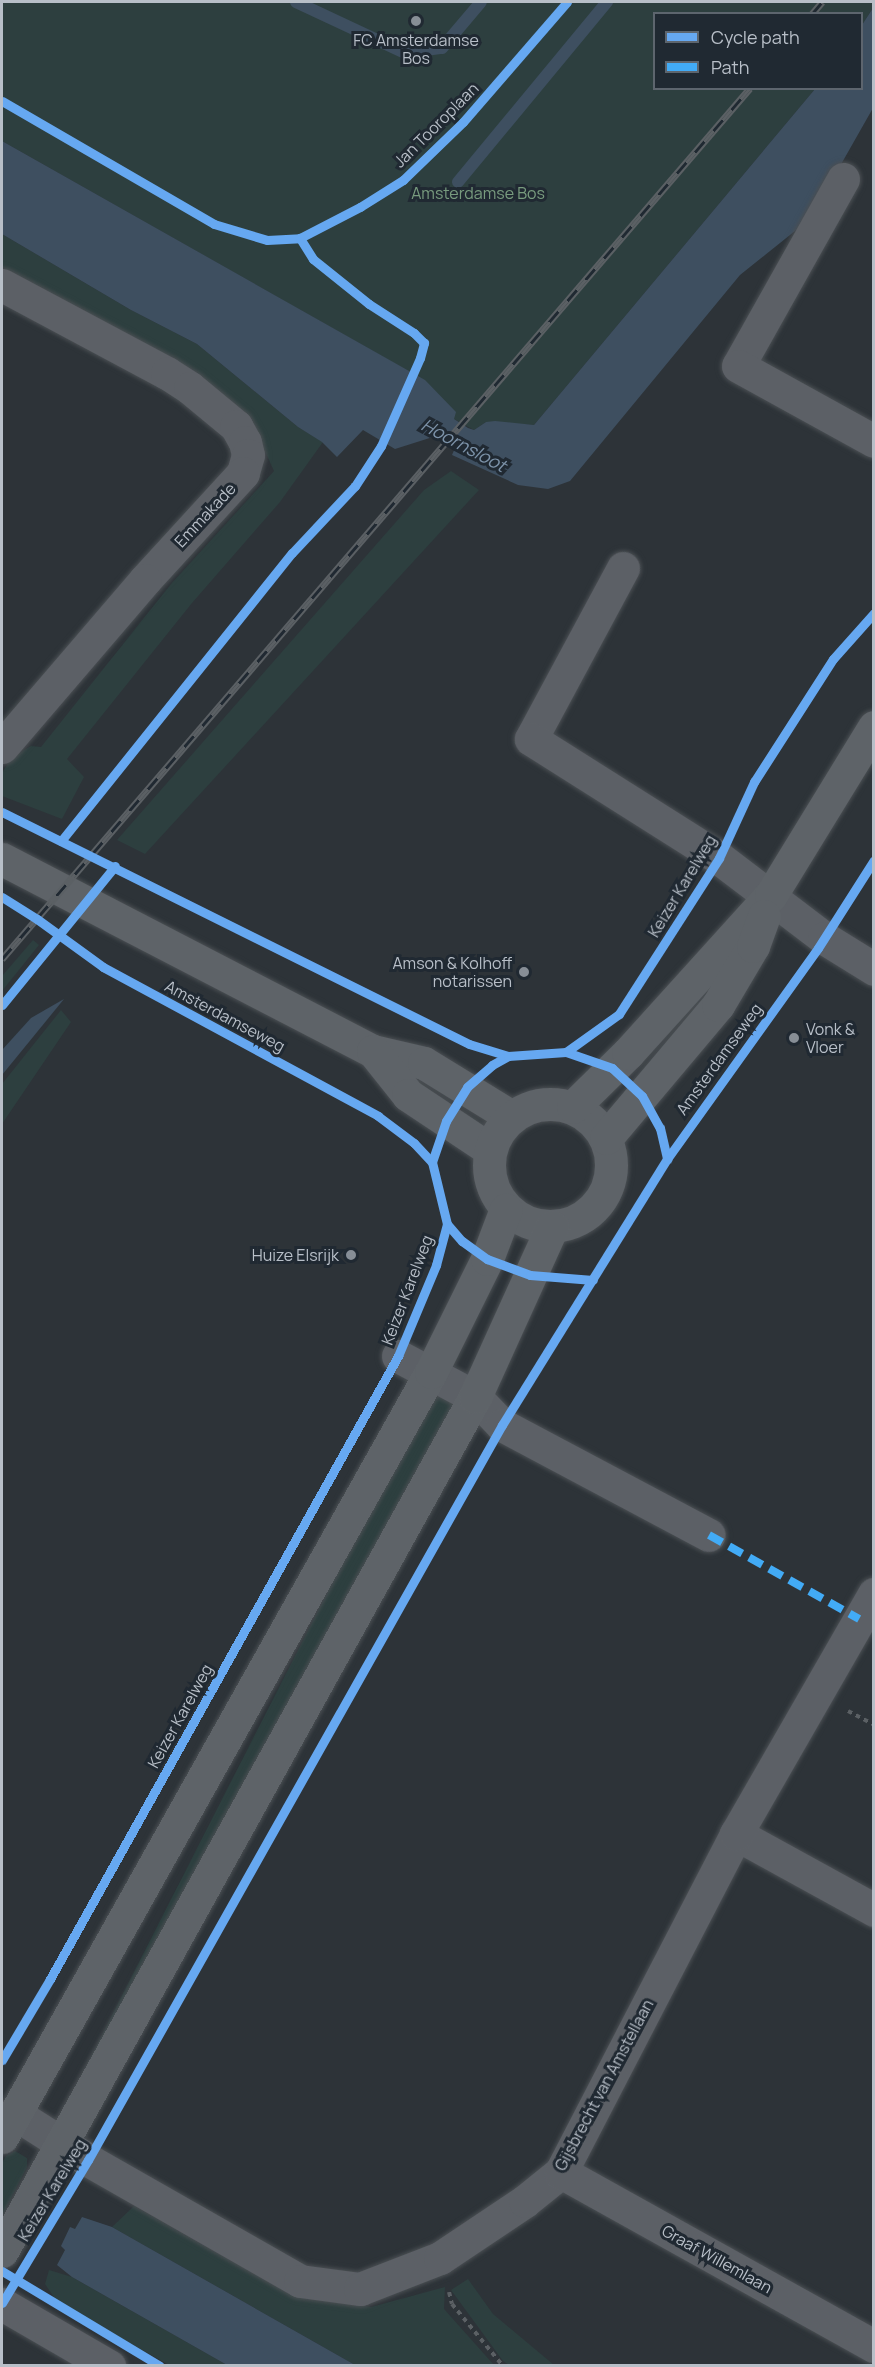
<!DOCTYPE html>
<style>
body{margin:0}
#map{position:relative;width:875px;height:2367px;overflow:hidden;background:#2d3338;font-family:Manrope,sans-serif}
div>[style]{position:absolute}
.green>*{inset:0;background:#2d3f3f;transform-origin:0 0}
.water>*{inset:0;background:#3e4f60}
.stream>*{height:12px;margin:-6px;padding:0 6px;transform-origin:6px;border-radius:6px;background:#3e4f60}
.path>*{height:4px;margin-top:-2px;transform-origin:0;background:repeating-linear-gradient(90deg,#5b6064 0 4.5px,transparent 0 9px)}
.roads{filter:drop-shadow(0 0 2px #4a4f53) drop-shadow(0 0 2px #4a4f53)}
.minor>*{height:33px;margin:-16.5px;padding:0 16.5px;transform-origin:16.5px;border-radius:16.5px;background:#5c6066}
.major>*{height:33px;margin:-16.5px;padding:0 16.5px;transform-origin:16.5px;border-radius:16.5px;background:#5e6368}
.major>.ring{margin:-16.5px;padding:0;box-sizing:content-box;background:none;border:33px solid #5e6368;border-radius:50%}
.rail>*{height:7px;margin-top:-3.5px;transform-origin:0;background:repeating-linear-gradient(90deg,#202932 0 14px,#5b6064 0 28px);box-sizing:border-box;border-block:2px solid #5b6064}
.quiet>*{height:8px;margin-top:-4px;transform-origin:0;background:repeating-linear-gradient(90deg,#42abf6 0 15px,transparent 0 23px)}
.cycleway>*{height:9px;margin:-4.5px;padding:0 4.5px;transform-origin:4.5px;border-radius:4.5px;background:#66a8f1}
.dots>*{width:16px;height:16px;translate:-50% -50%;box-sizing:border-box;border:3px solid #202932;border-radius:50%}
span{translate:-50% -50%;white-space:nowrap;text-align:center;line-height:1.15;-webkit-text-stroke:6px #202932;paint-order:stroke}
.poi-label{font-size:16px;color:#b8bfc8}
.right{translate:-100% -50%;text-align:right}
.left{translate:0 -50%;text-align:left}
.street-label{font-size:16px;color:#b8bfc8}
.park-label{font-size:16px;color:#789b7e}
.water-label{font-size:18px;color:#7c92a8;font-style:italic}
.frame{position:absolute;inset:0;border:3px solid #b8bfc8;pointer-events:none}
.legend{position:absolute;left:653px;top:12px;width:210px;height:78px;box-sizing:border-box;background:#202932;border:2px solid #5d656e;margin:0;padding:8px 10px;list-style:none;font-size:18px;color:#b8bfc8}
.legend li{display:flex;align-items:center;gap:12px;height:30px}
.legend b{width:30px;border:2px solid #5d656e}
</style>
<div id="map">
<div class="green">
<div style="clip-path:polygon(2px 2px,873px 2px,873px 8px,862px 25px,862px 14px,654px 14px,654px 88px,815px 89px,534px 425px,486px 422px,474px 430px,454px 419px,424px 380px,2px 141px)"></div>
<div style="clip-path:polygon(2px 234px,131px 310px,197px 344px,298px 427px,323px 442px,280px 502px,192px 603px,67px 759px,84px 777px,62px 819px,2px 796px,2px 773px,12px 757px,31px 746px,41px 747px,171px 584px,274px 471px,258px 436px,216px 388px,2px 267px)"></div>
<div style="clip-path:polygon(451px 471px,479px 490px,145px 854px,117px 840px,424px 490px)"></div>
<div style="clip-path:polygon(33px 940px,39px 945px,2px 991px,2px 976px)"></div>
<div style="clip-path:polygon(61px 1010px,71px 1022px,2px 1124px,2px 1084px)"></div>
<div style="left:430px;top:1391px;width:33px;height:786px;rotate:27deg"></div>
<div style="clip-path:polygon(15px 2151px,27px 2158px,27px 2167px,2px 2216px,2px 2163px,6px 2156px)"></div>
<div style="clip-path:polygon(134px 2206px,295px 2297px,371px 2307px,445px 2287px,444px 2309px,494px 2365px,355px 2365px,112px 2227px)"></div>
<div style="clip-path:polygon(49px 2270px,72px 2277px,227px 2365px,169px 2365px,57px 2302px,45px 2284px)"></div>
<div style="clip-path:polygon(468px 2279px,493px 2314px,554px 2365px,509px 2365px,503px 2361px,451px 2290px)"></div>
</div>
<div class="water">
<div style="clip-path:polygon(873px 8px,873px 108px,810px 219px,740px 275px,570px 481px,548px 489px,518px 485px,452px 455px,455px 448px,436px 436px,395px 449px,363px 430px,337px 457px,322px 442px,298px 427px,197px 344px,131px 310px,2px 234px,2px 141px,425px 380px,456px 412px,454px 419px,468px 428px,474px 430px,486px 422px,495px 421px,534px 425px,815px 89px,862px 88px,862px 25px)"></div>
<div style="clip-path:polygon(64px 999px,2px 1075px,2px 1050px,31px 1018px)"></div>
<div style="clip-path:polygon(82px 2217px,112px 2227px,355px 2365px,227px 2365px,72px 2277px,57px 2265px,65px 2250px,61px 2246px,70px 2227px,75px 2229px)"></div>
</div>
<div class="stream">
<div style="left:296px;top:2px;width:120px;rotate:25.1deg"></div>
<div style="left:405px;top:53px;width:37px;rotate:-8deg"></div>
<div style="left:442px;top:48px;width:60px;rotate:-49.7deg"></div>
<div style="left:458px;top:182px;width:234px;rotate:-50.4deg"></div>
</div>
<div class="path">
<div style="left:848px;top:1711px;width:30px;rotate:28deg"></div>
<div style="left:449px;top:2292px;width:12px;rotate:76deg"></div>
<div style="left:452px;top:2304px;width:80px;rotate:50.6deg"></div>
</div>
<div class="roads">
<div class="minor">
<div style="left:843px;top:179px;width:214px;rotate:119.3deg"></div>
<div style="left:738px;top:366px;width:155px;rotate:28.9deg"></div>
<div style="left:2px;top:285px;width:187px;rotate:28.1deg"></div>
<div style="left:167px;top:373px;width:27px;rotate:33deg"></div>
<div style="left:190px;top:388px;width:60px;rotate:39.6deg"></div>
<div style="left:236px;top:426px;width:18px;rotate:61deg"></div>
<div style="left:245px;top:442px;width:13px;rotate:77deg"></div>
<div style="left:248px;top:455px;width:19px;rotate:106deg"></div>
<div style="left:243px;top:473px;width:145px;rotate:132.5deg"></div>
<div style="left:145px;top:580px;width:220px;rotate:130.6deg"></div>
<div style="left:623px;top:568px;width:194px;rotate:118.3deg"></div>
<div style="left:531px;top:739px;width:222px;rotate:32.3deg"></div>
<div style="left:719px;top:858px;width:132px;rotate:37.3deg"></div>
<div style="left:824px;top:938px;width:59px;rotate:31.8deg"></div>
<div style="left:398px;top:1356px;width:87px;rotate:28deg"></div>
<div style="left:475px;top:1397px;width:39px;rotate:46deg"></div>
<div style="left:502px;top:1425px;width:234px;rotate:28deg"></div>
<div style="left:736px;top:1834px;width:158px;rotate:28.8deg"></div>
<div style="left:14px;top:2113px;width:88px;rotate:32.4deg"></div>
<div style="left:88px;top:2160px;width:244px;rotate:29.7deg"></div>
<div style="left:300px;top:2281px;width:61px;rotate:7.6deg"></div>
<div style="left:360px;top:2289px;width:86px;rotate:-21.2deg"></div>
<div style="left:440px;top:2258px;width:102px;rotate:-33.8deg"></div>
<div style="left:525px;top:2201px;width:46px;rotate:-38.9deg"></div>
<div style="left:561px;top:2172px;width:381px;rotate:-62.6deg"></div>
<div style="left:736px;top:1834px;width:277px;rotate:-60.1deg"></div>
<div style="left:561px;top:2172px;width:358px;rotate:29.1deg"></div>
<div style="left:2px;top:2304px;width:124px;rotate:30.1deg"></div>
</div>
<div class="major">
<div style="left:2px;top:859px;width:418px;rotate:27.4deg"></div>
<div style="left:373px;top:1051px;width:52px;rotate:13.2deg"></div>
<div style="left:424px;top:1063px;width:101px;rotate:31.6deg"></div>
<div style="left:373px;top:1051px;width:56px;rotate:51.5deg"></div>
<div style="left:408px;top:1095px;width:97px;rotate:33.7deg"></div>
<div class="ring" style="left:489px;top:1104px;width:89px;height:89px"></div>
<div style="left:573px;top:1107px;width:77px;rotate:-44.5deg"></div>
<div style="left:628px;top:1053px;width:213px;rotate:-47.9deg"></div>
<div style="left:771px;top:895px;width:197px;rotate:-58.5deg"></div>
<div style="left:606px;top:1138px;width:174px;rotate:-49.9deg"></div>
<div style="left:718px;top:1005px;width:69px;rotate:-59.3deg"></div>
<div style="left:753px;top:946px;width:32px;rotate:-70deg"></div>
<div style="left:2px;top:2137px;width:877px;rotate:-60.72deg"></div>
<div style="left:431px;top:1372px;width:126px;rotate:-63.6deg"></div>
<div style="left:487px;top:1259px;width:53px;rotate:-69.2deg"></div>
<div style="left:2px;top:2251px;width:976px;rotate:-61.02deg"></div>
<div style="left:475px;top:1397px;width:187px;rotate:-65.6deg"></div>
</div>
</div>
<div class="rail">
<div style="left:812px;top:14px;width:16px;rotate:-50deg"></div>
<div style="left:2px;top:959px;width:1148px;rotate:-49.34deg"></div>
</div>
<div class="quiet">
<div style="left:709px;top:1535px;width:172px;rotate:29.2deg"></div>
</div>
<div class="cycleway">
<div style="left:2px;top:101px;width:245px;rotate:30.1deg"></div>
<div style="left:214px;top:224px;width:55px;rotate:16.8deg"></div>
<div style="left:267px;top:240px;width:33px;rotate:-3deg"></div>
<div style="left:300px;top:238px;width:68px;rotate:-27.3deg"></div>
<div style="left:360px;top:207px;width:51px;rotate:-32.1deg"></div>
<div style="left:403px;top:180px;width:83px;rotate:-44deg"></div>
<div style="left:463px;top:122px;width:159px;rotate:-49.1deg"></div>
<div style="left:2px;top:812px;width:521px;rotate:26.42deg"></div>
<div style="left:469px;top:1044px;width:41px;rotate:17.1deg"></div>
<div style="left:61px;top:841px;width:369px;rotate:-51.3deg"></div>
<div style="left:292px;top:553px;width:92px;rotate:-46.8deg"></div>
<div style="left:355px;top:486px;width:48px;rotate:-57deg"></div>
<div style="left:381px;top:446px;width:96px;rotate:-66.1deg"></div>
<div style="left:420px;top:358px;width:16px;rotate:-75deg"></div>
<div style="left:424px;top:343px;width:14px;rotate:-135deg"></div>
<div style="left:414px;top:333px;width:54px;rotate:-147.2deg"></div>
<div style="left:369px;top:304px;width:72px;rotate:-141.2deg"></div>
<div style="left:313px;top:259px;width:25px;rotate:-122deg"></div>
<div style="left:2px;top:897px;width:41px;rotate:32.2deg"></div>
<div style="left:37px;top:919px;width:82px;rotate:36deg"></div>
<div style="left:103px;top:967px;width:313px;rotate:28.4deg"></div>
<div style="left:378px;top:1116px;width:45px;rotate:36.9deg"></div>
<div style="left:414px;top:1143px;width:26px;rotate:47deg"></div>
<div style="left:2px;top:1005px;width:179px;rotate:-50.9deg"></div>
<div style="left:566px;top:1052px;width:49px;rotate:19.2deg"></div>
<div style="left:612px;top:1068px;width:41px;rotate:43deg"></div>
<div style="left:642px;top:1096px;width:37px;rotate:61deg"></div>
<div style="left:660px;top:1128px;width:32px;rotate:77deg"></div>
<div style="left:447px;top:1224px;width:23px;rotate:49deg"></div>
<div style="left:462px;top:1241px;width:31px;rotate:36deg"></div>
<div style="left:487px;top:1259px;width:46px;rotate:20.4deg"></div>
<div style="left:530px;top:1275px;width:63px;rotate:4.5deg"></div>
<div style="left:2px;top:2060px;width:94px;rotate:-59.3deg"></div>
<div style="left:50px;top:1979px;width:714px;rotate:-60.81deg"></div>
<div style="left:398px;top:1356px;width:99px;rotate:-67.3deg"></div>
<div style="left:436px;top:1265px;width:42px;rotate:-75deg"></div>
<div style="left:447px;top:1224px;width:64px;rotate:-103.6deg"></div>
<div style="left:432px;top:1162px;width:43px;rotate:-71.1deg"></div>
<div style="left:446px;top:1121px;width:40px;rotate:-58deg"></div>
<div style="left:467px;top:1087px;width:33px;rotate:-41deg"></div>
<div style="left:492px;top:1065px;width:18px;rotate:-29deg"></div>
<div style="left:508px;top:1056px;width:58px;rotate:-3.9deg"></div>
<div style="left:566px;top:1052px;width:65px;rotate:-35.6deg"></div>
<div style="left:619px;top:1014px;width:185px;rotate:-57.3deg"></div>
<div style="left:719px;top:858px;width:84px;rotate:-65.3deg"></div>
<div style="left:754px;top:782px;width:146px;rotate:-57.3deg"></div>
<div style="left:833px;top:659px;width:62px;rotate:-48.3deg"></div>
<div style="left:2px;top:2271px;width:184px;rotate:31deg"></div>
<div style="left:2px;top:2303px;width:167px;rotate:-59deg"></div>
<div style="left:88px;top:2160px;width:844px;rotate:-60.61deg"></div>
<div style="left:502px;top:1425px;width:313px;rotate:-58.2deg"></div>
<div style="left:667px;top:1159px;width:259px;rotate:-54.4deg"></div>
<div style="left:818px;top:948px;width:104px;rotate:-57.5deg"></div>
</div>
<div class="dots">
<div style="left:416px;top:21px;background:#878e96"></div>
<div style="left:524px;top:972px;background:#878e96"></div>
<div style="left:794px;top:1038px;background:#878e96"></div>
<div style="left:351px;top:1255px;background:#878e96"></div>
</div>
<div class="poi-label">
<span style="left:416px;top:49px">FC Amsterdamse<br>Bos</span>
<span class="right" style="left:512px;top:972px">Amson &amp; Kolhoff<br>notarissen</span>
<span class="left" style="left:806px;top:1038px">Vonk &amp;<br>Vloer</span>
<span class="right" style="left:339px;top:1255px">Huize Elsrijk</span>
</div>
<div class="street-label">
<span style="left:436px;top:125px;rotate:-45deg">Jan Tooroplaan</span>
<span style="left:205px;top:515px;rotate:-47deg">Emmakade</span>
<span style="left:682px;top:886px;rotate:-59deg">Keizer Karelweg</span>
<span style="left:225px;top:1016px;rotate:28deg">Amsterdamseweg</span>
<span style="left:719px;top:1059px;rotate:-54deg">Amsterdamseweg</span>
<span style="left:407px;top:1290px;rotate:-69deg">Keizer Karelweg</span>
<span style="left:180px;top:1716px;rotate:-61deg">Keizer Karelweg</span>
<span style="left:604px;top:2085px;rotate:-62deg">Gijsbrecht van Amstellaan</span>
<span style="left:52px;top:2190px;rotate:-59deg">Keizer Karelweg</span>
<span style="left:717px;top:2259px;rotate:29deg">Graaf Willemlaan</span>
</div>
<div class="park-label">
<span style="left:478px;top:193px">Amsterdamse Bos</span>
</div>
<div class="water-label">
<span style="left:464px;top:445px;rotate:28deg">Hoornsloot</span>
</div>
<div class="frame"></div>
<ul class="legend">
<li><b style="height:8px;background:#66a8f1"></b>Cycle path</li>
<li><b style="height:8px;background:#42abf6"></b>Path</li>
</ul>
</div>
